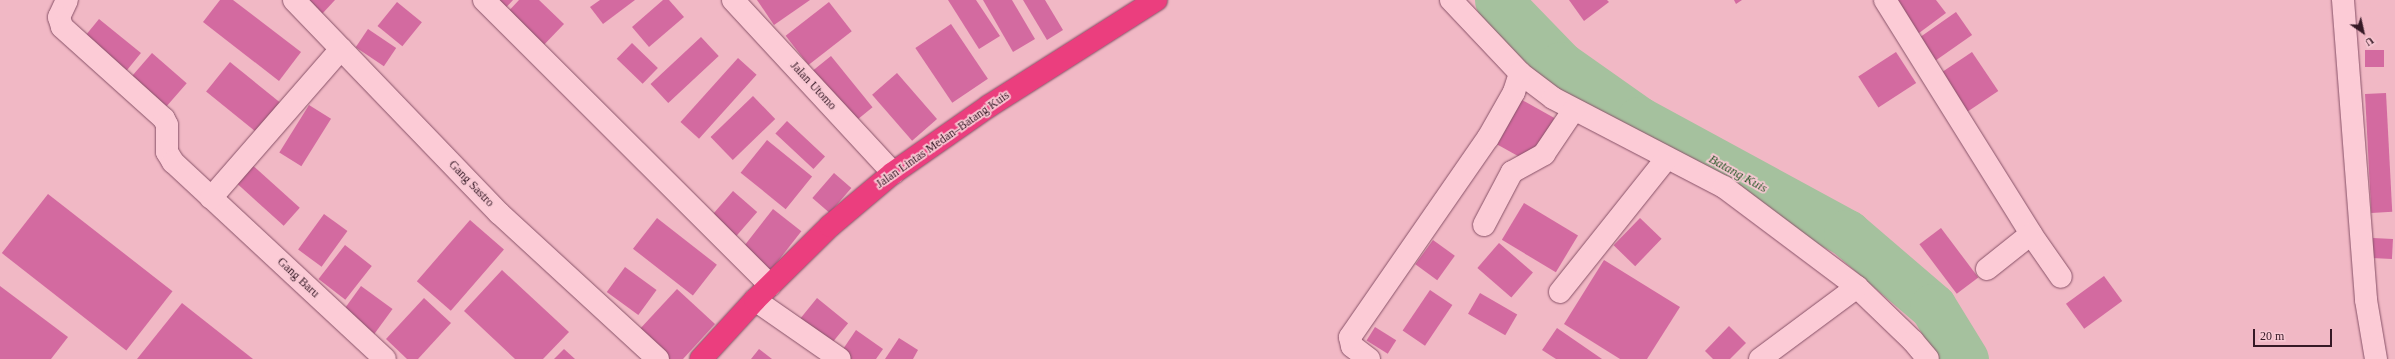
<!DOCTYPE html>
<meta charset="utf-8">
<style>
body{margin:0}
#map{position:relative;width:2395px;height:359px;overflow:hidden;background:#f1b8c5;font-family:Georgia,serif}
div>[style]{position:absolute}
.river>*{height:47px;margin:-23.5px;padding:0 23.5px;transform-origin:23.5px;border-radius:23.5px;background:#a5c19e}
.building>*{inset:0;background:#d36aa0;transform-origin:0 0}
.roads{filter:drop-shadow(0 0 1px #885268) drop-shadow(0 0 1px #885268)}
.minor>*{height:22px;margin:-11px;padding:0 11px;transform-origin:11px;border-radius:11px;background:#fccbd6}
.highway>*{height:22px;margin:-11px;padding:0 11px;transform-origin:11px;border-radius:11px;background:#eb3e7e}
span{translate:-50% -50%;white-space:nowrap;text-align:center;line-height:1.15;-webkit-text-stroke:3.5px #f8c8d3;paint-order:stroke}
.street-label{font-size:12px;color:#361926}
.water-label{font-size:13px;color:#265727;font-style:italic}
.north{position:absolute;left:2343px;top:12px;width:40px;height:40px;-webkit-text-stroke:3px #f8c8d3;paint-order:stroke;rotate:146deg;font-size:11px;font-weight:700;line-height:16px;text-align:center;color:#361926}
.north::after{content:'';display:block;margin:auto;width:14px;height:18px;background:#361926;clip-path:polygon(50% 0,100% 100%,50% 72%,0 100%)}
.scale{position:absolute;left:2253px;top:329px;width:79px;height:18px;box-sizing:border-box;border:2px solid #361926;border-top:0;padding-left:5px;font-size:12px;line-height:14px;white-space:nowrap;color:#361926;-webkit-text-stroke:3px #f8c8d3;paint-order:stroke}
</style>
<div id="map">
<div class="river">
<div style="left:1498px;top:0;width:91px;rotate:45.9deg"></div>
<div style="left:1561px;top:65px;width:95px;rotate:35.2deg"></div>
<div style="left:1639px;top:120px;width:237px;rotate:28.5deg"></div>
<div style="left:1847px;top:233px;width:113px;rotate:40.7deg"></div>
<div style="left:1933px;top:307px;width:61px;rotate:58.4deg"></div>
</div>
<div class="building">
<div style="clip-path:polygon(220px 0,233px 0,301px 52px,279px 81px,203px 22px)"></div>
<div style="clip-path:polygon(306px 0,335px 0,322px 14px)"></div>
<div style="clip-path:polygon(486px 0,513px 0,500px 14px)"></div>
<div style="clip-path:polygon(519px 0,539px 0,564px 24px,538px 51px,503px 17px)"></div>
<div style="clip-path:polygon(600px 0,635px 0,603px 24px,590px 7px)"></div>
<div style="clip-path:polygon(663px 0,669px 0,684px 17px,649px 47px,632px 27px)"></div>
<div style="clip-path:polygon(757px 0,810px 0,774px 25px)"></div>
<div style="clip-path:polygon(948px 0,976px 0,1000px 36px,979px 49px)"></div>
<div style="clip-path:polygon(983px 0,1012px 0,1035px 39px,1013px 52px)"></div>
<div style="clip-path:polygon(1023px 0,1045px 0,1063px 30px,1047px 40px)"></div>
<div style="clip-path:polygon(1569px 0,1607px 0,1609px 2px,1584px 21px)"></div>
<div style="clip-path:polygon(1734px 0,1742px 0,1736px 4px)"></div>
<div style="clip-path:polygon(1889px 0,1936px 0,1946px 13px,1915px 36px)"></div>
<div style="left:397px;top:2px;width:32px;height:31px;rotate:39deg"></div>
<div style="left:829px;top:2px;width:37px;height:55px;rotate:52deg"></div>
<div style="left:1956px;top:12px;width:28px;height:51px;rotate:55deg"></div>
<div style="left:99px;top:19px;width:54px;height:23px;rotate:39deg"></div>
<div style="left:951px;top:24px;width:66px;height:43px;rotate:56deg"></div>
<div style="left:368px;top:29px;width:34px;height:22px;rotate:34deg"></div>
<div style="left:701px;top:37px;width:26px;height:69px;rotate:47deg"></div>
<div style="left:632px;top:43px;width:36px;height:22px;rotate:44deg"></div>
<div style="left:2365px;top:50px;width:19px;height:17px"></div>
<div style="left:1896px;top:52px;width:37px;height:45px;rotate:57deg"></div>
<div style="left:1972px;top:52px;width:47px;height:40px;rotate:56deg"></div>
<div style="left:152px;top:53px;width:46px;height:36px;rotate:41deg"></div>
<div style="left:831px;top:56px;width:66px;height:26px;rotate:51deg"></div>
<div style="left:738px;top:58px;width:25px;height:86px;rotate:42deg"></div>
<div style="left:230px;top:62px;width:64px;height:38px;rotate:39deg"></div>
<div style="left:897px;top:73px;width:61px;height:33px;rotate:49deg"></div>
<div style="left:2386px;top:93px;width:119px;height:21px;rotate:87deg"></div>
<div style="left:753px;top:96px;width:32px;height:59px;rotate:46deg"></div>
<div style="left:1522px;top:100px;width:37px;height:51px;rotate:29deg"></div>
<div style="left:309px;top:105px;width:26px;height:56px;rotate:32deg"></div>
<div style="left:787px;top:121px;width:52px;height:17px;rotate:43deg"></div>
<div style="left:767px;top:140px;width:58px;height:42px;rotate:39deg"></div>
<div style="left:250px;top:163px;width:67px;height:24px;rotate:42deg"></div>
<div style="left:834px;top:173px;width:23px;height:33px;rotate:41deg"></div>
<div style="left:733px;top:191px;width:32px;height:37px;rotate:41deg"></div>
<div style="left:48px;top:194px;width:158px;height:75px;rotate:38deg"></div>
<div style="left:1524px;top:203px;width:63px;height:43px;rotate:31deg"></div>
<div style="left:773px;top:209px;width:36px;height:53px;rotate:38deg"></div>
<div style="left:324px;top:214px;width:29px;height:44px;rotate:36deg"></div>
<div style="left:657px;top:218px;width:76px;height:39px;rotate:38deg"></div>
<div style="left:1640px;top:218px;width:30px;height:38px;rotate:44deg"></div>
<div style="left:470px;top:220px;width:45px;height:81px;rotate:41deg"></div>
<div style="left:1941px;top:228px;width:62px;height:27px;rotate:53deg"></div>
<div style="left:2373px;top:238px;width:20px;height:20px;rotate:3deg"></div>
<div style="left:1433px;top:240px;width:27px;height:30px;rotate:36deg"></div>
<div style="left:1499px;top:243px;width:45px;height:33px;rotate:41deg"></div>
<div style="left:345px;top:245px;width:34px;height:43px;rotate:38deg"></div>
<div style="clip-path:polygon(1604px 260px,1680px 307px,1647px 359px,1620px 359px,1564px 324px)"></div>
<div style="left:625px;top:267px;width:39px;height:31px;rotate:36deg"></div>
<div style="clip-path:polygon(502px 270px,569px 332px,543px 359px,515px 359px,464px 311px)"></div>
<div style="left:2104px;top:276px;width:31px;height:47px;rotate:54deg"></div>
<div style="clip-path:polygon(0 286px,68px 337px,51px 359px,0 359px)"></div>
<div style="left:361px;top:286px;width:39px;height:32px;rotate:36deg"></div>
<div style="clip-path:polygon(677px 289px,715px 324px,683px 359px,667px 359px,638px 331px)"></div>
<div style="left:1430px;top:290px;width:27px;height:49px;rotate:34deg"></div>
<div style="left:1480px;top:293px;width:43px;height:24px;rotate:30deg"></div>
<div style="clip-path:polygon(424px 298px,451px 323px,418px 359px,407px 359px,386px 339px)"></div>
<div style="left:817px;top:298px;width:40px;height:32px;rotate:39deg"></div>
<div style="clip-path:polygon(182px 303px,253px 359px,137px 359px)"></div>
<div style="clip-path:polygon(1729px 326px,1746px 343px,1730px 359px,1713px 359px,1705px 351px)"></div>
<div style="left:1375px;top:327px;width:25px;height:16px;rotate:32deg"></div>
<div style="clip-path:polygon(1557px 328px,1602px 359px,1556px 359px,1542px 350px)"></div>
<div style="clip-path:polygon(856px 330px,883px 349px,876px 359px,845px 359px,839px 355px)"></div>
<div style="clip-path:polygon(899px 338px,918px 350px,913px 359px,885px 359px)"></div>
<div style="clip-path:polygon(564px 349px,575px 359px,554px 359px)"></div>
<div style="clip-path:polygon(759px 349px,772px 359px,751px 359px)"></div>
</div>
<div class="roads">
<div class="minor">
<div style="left:67px;top:0;width:19px;rotate:115deg"></div>
<div style="left:59px;top:17px;width:10px;rotate:73deg"></div>
<div style="left:62px;top:27px;width:137px;rotate:42deg"></div>
<div style="left:164px;top:119px;width:7px;rotate:63deg"></div>
<div style="left:167px;top:125px;width:27px;rotate:90deg"></div>
<div style="left:167px;top:152px;width:12px;rotate:59deg"></div>
<div style="left:173px;top:162px;width:289px;rotate:42.9deg"></div>
<div style="left:294px;top:0;width:296px;rotate:46.1deg"></div>
<div style="left:499px;top:213px;width:216px;rotate:42.6deg"></div>
<div style="left:484px;top:0;width:404px;rotate:44.9deg"></div>
<div style="left:733px;top:0;width:236px;rotate:47.2deg"></div>
<div style="left:1451px;top:0;width:100px;rotate:46.6deg"></div>
<div style="left:1520px;top:73px;width:41px;rotate:37.1deg"></div>
<div style="left:1553px;top:98px;width:193px;rotate:27.5deg"></div>
<div style="left:1724px;top:187px;width:166px;rotate:36.9deg"></div>
<div style="left:1857px;top:287px;width:78px;rotate:44deg"></div>
<div style="left:1913px;top:341px;width:23px;rotate:50deg"></div>
<div style="left:1885px;top:0;width:276px;rotate:58deg"></div>
<div style="left:2031px;top:234px;width:52px;rotate:55.1deg"></div>
<div style="left:2343px;top:0;width:301px;rotate:85.6deg"></div>
<div style="left:2366px;top:300px;width:60px;rotate:80.4deg"></div>
<div style="left:211px;top:198px;width:198px;rotate:-48.9deg"></div>
<div style="left:1484px;top:225px;width:60px;rotate:-62.2deg"></div>
<div style="left:1512px;top:172px;width:37px;rotate:-29deg"></div>
<div style="left:1544px;top:154px;width:52px;rotate:-56deg"></div>
<div style="left:1987px;top:269px;width:56px;rotate:-38.5deg"></div>
<div style="left:1560px;top:292px;width:170px;rotate:-51.4deg"></div>
<div style="left:755px;top:300px;width:103px;rotate:34.8deg"></div>
<div style="left:1369px;top:359px;width:21px;rotate:-143deg"></div>
<div style="left:1352px;top:346px;width:9px;rotate:-103deg"></div>
<div style="left:1350px;top:337px;width:242px;rotate:-55.3deg"></div>
<div style="left:1488px;top:138px;width:53px;rotate:-60.5deg"></div>
<div style="left:1514px;top:92px;width:20px;rotate:-72deg"></div>
<div style="left:1760px;top:359px;width:121px;rotate:-36.6deg"></div>
</div>
<div class="highway">
<div style="left:701px;top:359px;width:80px;rotate:-47.5deg"></div>
<div style="left:755px;top:300px;width:105px;rotate:-44.6deg"></div>
<div style="left:830px;top:226px;width:82px;rotate:-40.1deg"></div>
<div style="left:893px;top:173px;width:117px;rotate:-34.9deg"></div>
<div style="left:989px;top:106px;width:198px;rotate:-32.4deg"></div>
</div>
</div>
<div class="street-label">
<span style="left:813px;top:86px;rotate:47deg">Jalan Utomo</span>
<span style="left:943px;top:140px;rotate:-35deg">Jalan Lintas Medan–Batang Kuis</span>
<span style="left:471px;top:184px;rotate:46deg">Gang Sastro</span>
<span style="left:298px;top:278px;rotate:43deg">Gang Baru</span>
</div>
<div class="water-label">
<span style="left:1738px;top:174px;rotate:29deg">Batang Kuis</span>
</div>
<div class="north">U</div>
<div class="scale">20 m</div>
</div>
